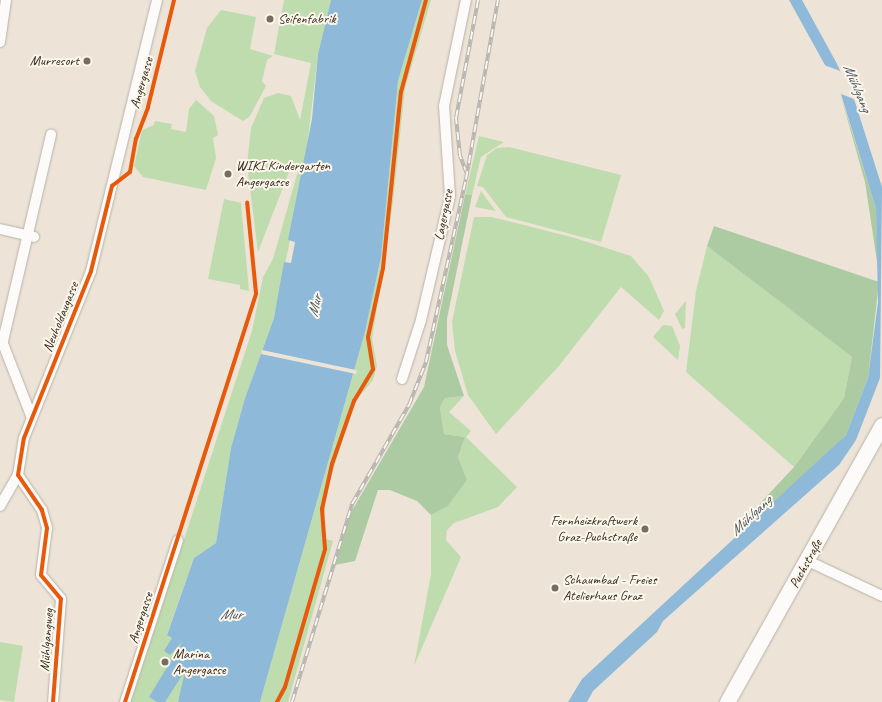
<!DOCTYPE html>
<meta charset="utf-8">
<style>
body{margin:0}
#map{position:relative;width:882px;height:702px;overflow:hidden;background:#ede4d7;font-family:Caveat,sans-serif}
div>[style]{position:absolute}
.green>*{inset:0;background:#bedcad}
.forest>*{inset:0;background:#adcba2}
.water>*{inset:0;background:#8eb9d8}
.pier>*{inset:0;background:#ede4d7;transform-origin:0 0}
.roads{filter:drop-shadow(0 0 1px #b8b1a8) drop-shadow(0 0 1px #b8b1a8)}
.street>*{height:10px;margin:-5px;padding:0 5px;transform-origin:5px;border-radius:5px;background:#fcfbf9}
.secondary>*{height:15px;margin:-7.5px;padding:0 7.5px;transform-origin:7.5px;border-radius:7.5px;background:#fcfbf9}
.rail>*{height:4px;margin-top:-2px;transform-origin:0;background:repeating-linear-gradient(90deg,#fbf7ec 0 8px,#b7b4b0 0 16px);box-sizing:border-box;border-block:1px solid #b7b4b0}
.cycleway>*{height:4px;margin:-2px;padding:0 2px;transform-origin:2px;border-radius:2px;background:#e8590c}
.dots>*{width:11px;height:11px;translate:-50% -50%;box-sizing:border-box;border:2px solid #fbf7ec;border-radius:50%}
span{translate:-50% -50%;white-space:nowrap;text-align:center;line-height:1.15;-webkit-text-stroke:4px #fbf7ec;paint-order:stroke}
.poi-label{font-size:14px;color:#3b2a1e}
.left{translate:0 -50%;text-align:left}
.right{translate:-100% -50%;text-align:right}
.street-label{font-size:14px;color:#3b2a1e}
.water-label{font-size:15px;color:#4a555f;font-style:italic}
</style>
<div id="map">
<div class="green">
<div style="clip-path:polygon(284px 0,331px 0,318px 54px,304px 172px,274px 318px,245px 398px,231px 448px,216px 543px,194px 558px,167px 634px,183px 641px,187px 672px,178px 702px,131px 702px,252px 331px,263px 277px,273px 259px,298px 171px,290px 169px,258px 252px,247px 164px,251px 128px,264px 98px,278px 93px,291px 96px,300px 120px,311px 63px,274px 54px)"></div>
<div style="clip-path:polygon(422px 0,431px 0,405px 88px,393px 202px,372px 339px,377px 366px,373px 380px,354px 403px,327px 490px,322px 538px,333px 541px,288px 702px,260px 702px,365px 332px,381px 257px,398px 81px)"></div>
<div style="clip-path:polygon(221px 10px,256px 17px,250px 49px,273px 56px,267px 60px,262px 81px,266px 86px,250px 116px,243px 121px,211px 101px,200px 87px,195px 71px,207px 28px)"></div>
<div style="clip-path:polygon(196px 100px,214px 116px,218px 135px,213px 138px,216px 158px,206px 190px,143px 177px,134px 166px,142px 130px,154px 125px,155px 121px,172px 124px,171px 129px,186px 132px,189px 109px)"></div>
<div style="clip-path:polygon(479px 136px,504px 142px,481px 157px,472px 195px,465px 195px)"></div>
<div style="clip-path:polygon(509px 147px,621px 175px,601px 242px,506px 217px,483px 187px,477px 186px,487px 155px,497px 148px)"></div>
<div style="clip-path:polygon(481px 191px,488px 201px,496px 211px,475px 207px)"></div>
<div style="clip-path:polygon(224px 199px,241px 203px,249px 291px,240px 289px,240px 285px,208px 279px)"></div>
<div style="clip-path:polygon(474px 217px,492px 217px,575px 238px,631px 256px,649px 277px,664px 311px,659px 320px,621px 287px,558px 367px,496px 434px,468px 395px,455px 351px,452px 322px)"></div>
<div style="clip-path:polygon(707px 246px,852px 357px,844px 398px,794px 467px,686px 372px,696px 291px)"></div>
<div style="clip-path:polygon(686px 301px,685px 328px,682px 329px,675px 314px)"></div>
<div style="clip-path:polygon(663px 325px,672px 326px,680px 346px,678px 360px,653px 337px)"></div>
<div style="clip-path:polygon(464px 396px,449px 412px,471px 431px,466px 437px,517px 487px,498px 507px,454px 523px,447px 530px,446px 540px,461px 557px,414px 666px,431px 574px,431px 515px,448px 506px,467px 480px,458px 457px,465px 437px,444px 434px,440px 407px,445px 398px)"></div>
<div style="clip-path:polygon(0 642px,23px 646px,14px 702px,0 700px)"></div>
</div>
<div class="forest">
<div style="clip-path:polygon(840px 93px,876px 209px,878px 268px,865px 182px)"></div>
<div style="clip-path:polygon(465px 195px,472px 195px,447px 319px,447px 345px,464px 396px,445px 398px,440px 407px,444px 434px,465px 437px,458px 457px,467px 480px,448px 506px,431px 515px,417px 501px,390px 490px,378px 490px,355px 561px,335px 565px,350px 514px,424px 387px)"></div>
<div style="clip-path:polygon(714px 226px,879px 282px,868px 378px,846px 435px,746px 531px,740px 525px,794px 467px,844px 398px,852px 357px,707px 246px)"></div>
</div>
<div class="water">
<div style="clip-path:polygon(331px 0,422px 0,398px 81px,381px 257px,365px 332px,260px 702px,178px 702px,185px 671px,165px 702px,157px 702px,149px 697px,183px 641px,170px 655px,164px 651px,172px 638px,167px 635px,194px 558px,216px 543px,231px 448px,245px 398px,274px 318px,284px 262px,291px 263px,295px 242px,288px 240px,312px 119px,318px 54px)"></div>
<div style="clip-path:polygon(789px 0,802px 0,836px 62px,855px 102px,882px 187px,880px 378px,856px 440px,839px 465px,663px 621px,657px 632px,593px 691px,587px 702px,568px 702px,582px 679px,846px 435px,868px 378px,878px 302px,876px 209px,841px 94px)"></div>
</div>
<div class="pier">
<div style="clip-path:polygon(824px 65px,843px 72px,856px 100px,839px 93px)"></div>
<div style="left:262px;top:350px;width:97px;height:4px;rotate:12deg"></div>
</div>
<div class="roads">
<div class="street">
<div style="left:0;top:42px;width:42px;rotate:-81.9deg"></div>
<div style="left:0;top:229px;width:35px;rotate:13deg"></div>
<div style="left:0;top:336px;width:88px;rotate:68.7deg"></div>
<div style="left:3px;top:341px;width:212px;rotate:-76.9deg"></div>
<div style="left:402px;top:379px;width:62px;rotate:-72.1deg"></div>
<div style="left:421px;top:320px;width:127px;rotate:-76.8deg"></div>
<div style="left:450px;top:196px;width:90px;rotate:-93.8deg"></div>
<div style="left:444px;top:106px;width:108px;rotate:-78.3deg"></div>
<div style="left:18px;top:475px;width:42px;rotate:55.6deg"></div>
<div style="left:42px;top:510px;width:19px;rotate:74deg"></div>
<div style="left:47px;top:528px;width:47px;rotate:97.3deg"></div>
<div style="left:41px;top:575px;width:31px;rotate:50deg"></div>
<div style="left:61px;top:599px;width:103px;rotate:94.4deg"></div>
<div style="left:0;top:506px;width:36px;rotate:-60deg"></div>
<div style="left:18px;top:475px;width:37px;rotate:-81deg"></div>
<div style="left:24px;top:438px;width:180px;rotate:-68.1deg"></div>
<div style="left:91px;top:271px;width:279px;rotate:-76.3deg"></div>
<div style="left:808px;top:561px;width:82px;rotate:25.3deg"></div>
<div style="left:125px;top:702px;width:170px;rotate:-71.9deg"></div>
</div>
<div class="secondary">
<div style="left:727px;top:702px;width:317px;rotate:-60.8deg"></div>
</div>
</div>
<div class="rail">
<div style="left:467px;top:174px;width:19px;rotate:-111deg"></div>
<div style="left:460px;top:156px;width:38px;rotate:-96deg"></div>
<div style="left:456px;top:118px;width:120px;rotate:-79.4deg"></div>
<div style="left:292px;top:702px;width:207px;rotate:-73.1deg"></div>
<div style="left:352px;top:504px;width:114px;rotate:-60.1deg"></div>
<div style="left:409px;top:405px;width:46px;rotate:-68.4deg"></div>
<div style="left:426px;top:362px;width:187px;rotate:-77.7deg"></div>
<div style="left:466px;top:179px;width:182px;rotate:-79.9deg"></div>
</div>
<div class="cycleway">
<div style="left:53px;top:702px;width:103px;rotate:-85.6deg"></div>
<div style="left:61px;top:599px;width:31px;rotate:-130deg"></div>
<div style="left:41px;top:575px;width:47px;rotate:-82.7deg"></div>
<div style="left:47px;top:528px;width:19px;rotate:-106deg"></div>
<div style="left:42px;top:510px;width:42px;rotate:-124.4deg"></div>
<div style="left:18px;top:475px;width:37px;rotate:-81deg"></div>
<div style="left:24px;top:438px;width:180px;rotate:-68.1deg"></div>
<div style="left:91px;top:271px;width:88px;rotate:-76.1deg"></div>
<div style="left:112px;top:186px;width:23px;rotate:-38deg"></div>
<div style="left:130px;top:172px;width:34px;rotate:-80deg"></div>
<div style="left:136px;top:139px;width:34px;rotate:-69deg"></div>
<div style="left:148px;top:107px;width:110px;rotate:-76.3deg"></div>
<div style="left:125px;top:702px;width:429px;rotate:-72.2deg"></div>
<div style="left:256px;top:293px;width:91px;rotate:-95.6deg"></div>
<div style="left:277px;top:702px;width:17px;rotate:-62deg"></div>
<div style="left:285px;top:687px;width:144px;rotate:-73.8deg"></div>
<div style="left:325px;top:549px;width:40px;rotate:-94.3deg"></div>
<div style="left:322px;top:509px;width:46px;rotate:-77.5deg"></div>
<div style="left:332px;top:464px;width:67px;rotate:-70.8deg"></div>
<div style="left:354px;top:401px;width:37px;rotate:-59deg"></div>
<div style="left:373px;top:369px;width:32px;rotate:-99deg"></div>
<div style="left:368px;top:337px;width:71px;rotate:-77.7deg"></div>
<div style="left:383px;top:268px;width:177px;rotate:-84.2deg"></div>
<div style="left:401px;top:92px;width:95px;rotate:-74.8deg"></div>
</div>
<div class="dots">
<div style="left:270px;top:19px;background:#796b5f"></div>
<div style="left:87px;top:61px;background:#796b5f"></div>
<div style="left:228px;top:174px;background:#796b5f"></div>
<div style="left:645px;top:529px;background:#796b5f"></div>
<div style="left:555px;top:588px;background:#796b5f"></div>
<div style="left:165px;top:662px;background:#796b5f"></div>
</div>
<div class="poi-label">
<span class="left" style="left:278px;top:19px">Seifenfabrik</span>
<span class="right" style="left:79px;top:61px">Murresort</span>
<span class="left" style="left:236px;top:174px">WIKI Kindergarten<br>Angergasse</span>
<span class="right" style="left:637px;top:529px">Fernheizkraftwerk<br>Graz-Puchstraße</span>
<span class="left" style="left:563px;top:588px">Schaumbad - Freies<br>Atelierhaus Graz</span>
<span class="left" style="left:173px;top:662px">Marina<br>Angergasse</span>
</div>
<div class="street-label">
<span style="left:142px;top:83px;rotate:-74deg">Angergasse</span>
<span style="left:444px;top:215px;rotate:-79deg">Lagergasse</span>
<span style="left:61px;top:317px;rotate:-68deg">Neuholdaugasse</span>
<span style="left:806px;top:564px;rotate:-61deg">Puchstraße</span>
<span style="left:141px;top:618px;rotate:-72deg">Angergasse</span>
<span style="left:47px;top:640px;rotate:-86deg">Mühlgangweg</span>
</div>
<div class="water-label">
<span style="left:857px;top:88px;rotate:67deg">Mühlgang</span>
<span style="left:315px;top:306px;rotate:-78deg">Mur</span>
<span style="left:751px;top:516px;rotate:-43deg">Mühlgang</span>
<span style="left:231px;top:615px">Mur</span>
</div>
</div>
